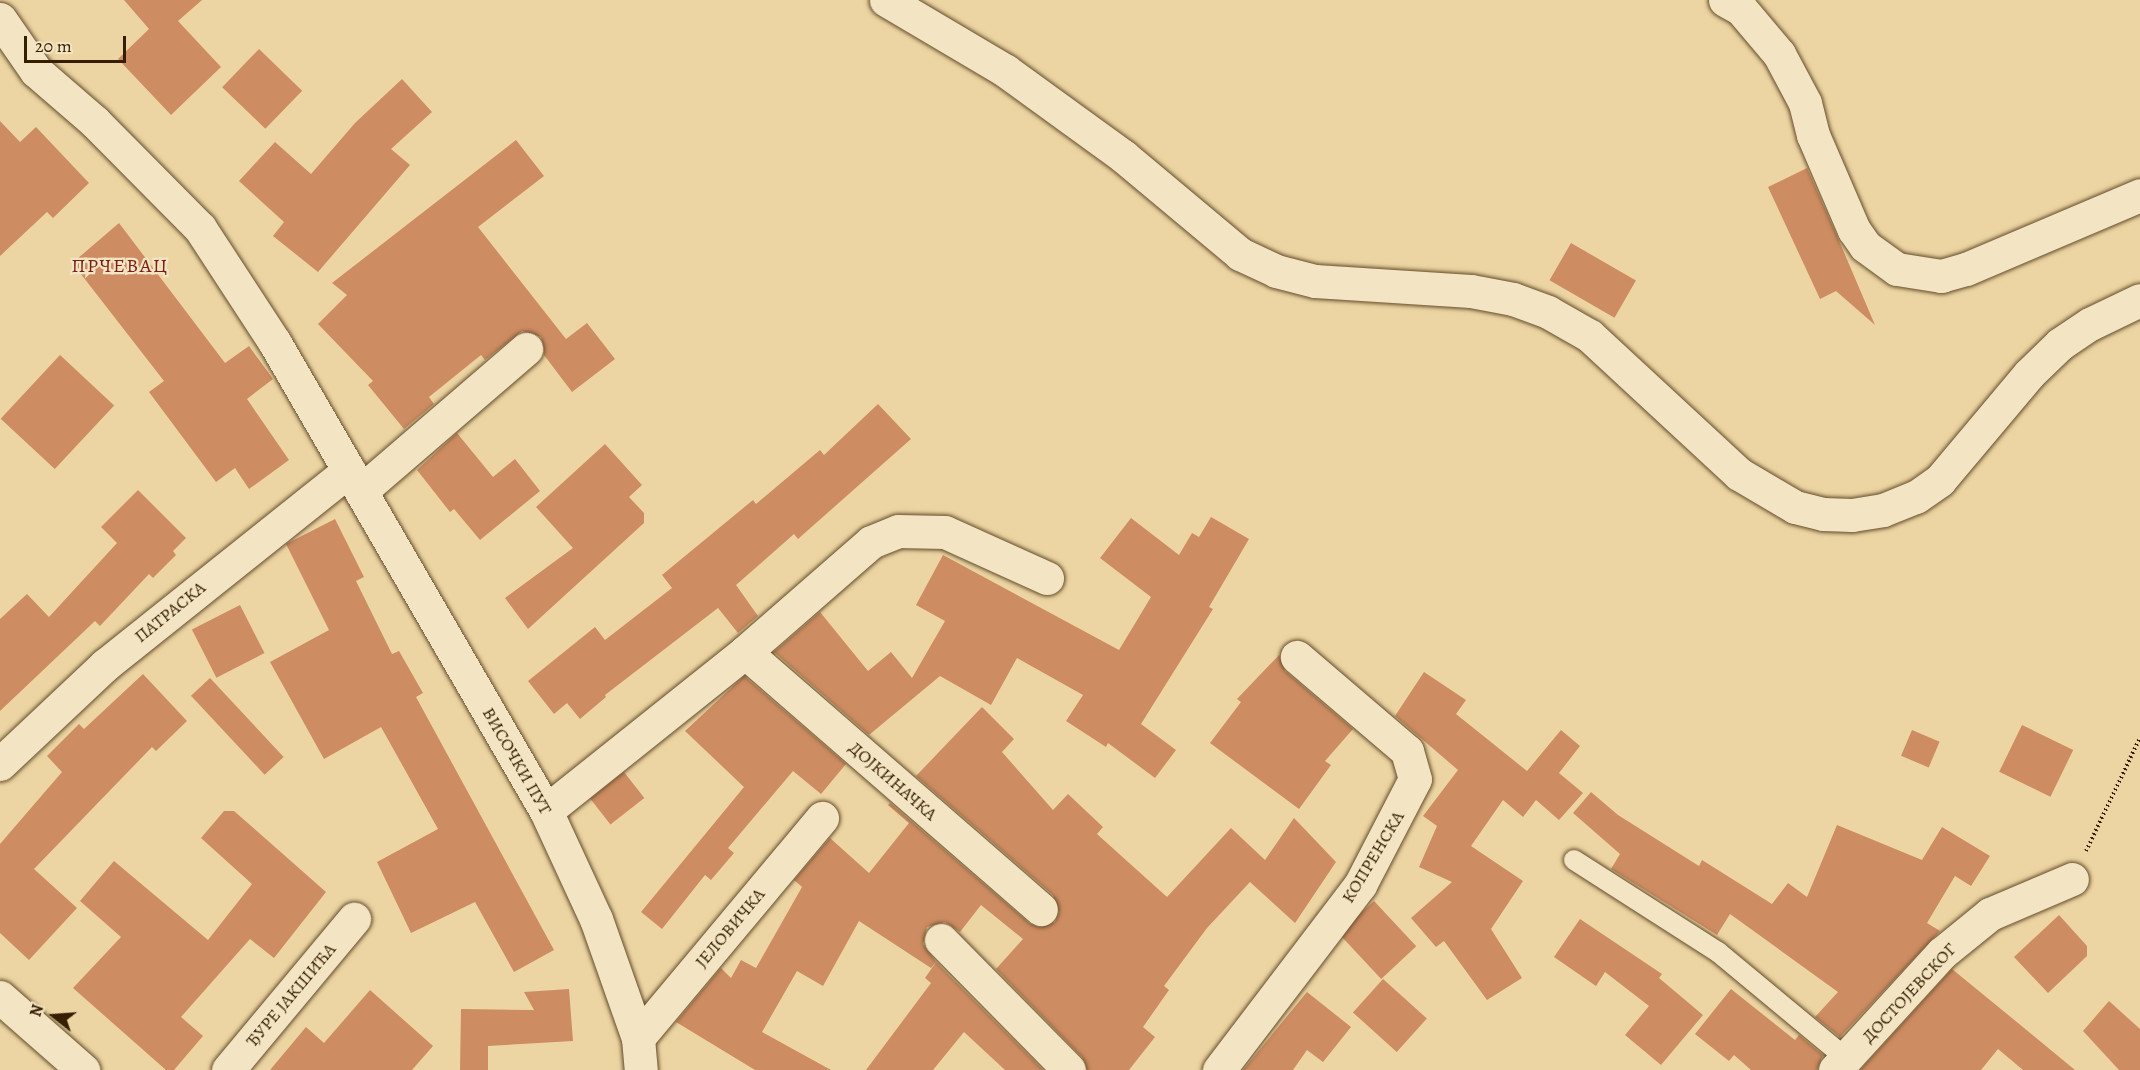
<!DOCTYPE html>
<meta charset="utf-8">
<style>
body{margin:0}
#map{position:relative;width:2140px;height:1070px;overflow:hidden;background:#edd5a3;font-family:Alegreya,serif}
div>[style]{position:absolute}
.building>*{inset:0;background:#ce8c62;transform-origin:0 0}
.path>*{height:4px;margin-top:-2px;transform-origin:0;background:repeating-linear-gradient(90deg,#351e02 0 1.5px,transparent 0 4.5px)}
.roads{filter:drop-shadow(0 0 2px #634c2a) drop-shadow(0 0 2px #634c2a)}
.service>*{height:20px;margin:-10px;padding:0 10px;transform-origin:10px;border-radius:10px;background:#f3e4c3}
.minor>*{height:33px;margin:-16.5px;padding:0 16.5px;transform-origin:16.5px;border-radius:16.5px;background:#f3e4c3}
.secondary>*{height:33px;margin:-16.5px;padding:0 16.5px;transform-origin:16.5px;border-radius:16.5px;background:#f3e4c3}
span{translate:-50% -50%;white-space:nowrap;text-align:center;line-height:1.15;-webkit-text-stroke:4.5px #f3e4c3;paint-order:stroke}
.street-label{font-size:18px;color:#351e02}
.neighbourhood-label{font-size:20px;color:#7a1f14;letter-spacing:1.5px}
.north{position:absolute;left:24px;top:986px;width:60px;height:60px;-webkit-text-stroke:4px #f3e4c3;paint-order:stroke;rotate:287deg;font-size:16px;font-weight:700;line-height:24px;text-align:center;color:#351e02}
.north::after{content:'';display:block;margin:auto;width:21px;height:27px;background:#351e02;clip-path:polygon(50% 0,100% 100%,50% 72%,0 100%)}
.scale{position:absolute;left:24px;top:36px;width:102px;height:27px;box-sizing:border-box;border:3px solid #351e02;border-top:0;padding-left:8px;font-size:18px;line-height:21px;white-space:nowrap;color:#351e02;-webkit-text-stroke:4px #f3e4c3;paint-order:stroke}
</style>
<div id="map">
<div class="building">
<div style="clip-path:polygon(124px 0,202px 0,178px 21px,221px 67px,171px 115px,118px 59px,149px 29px)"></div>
<div style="left:259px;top:49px;width:60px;height:53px;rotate:44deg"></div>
<div style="clip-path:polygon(402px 79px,432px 112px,391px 149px,410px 165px,318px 272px,273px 236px,284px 222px,239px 181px,275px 142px,311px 174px,355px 123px)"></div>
<div style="clip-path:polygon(0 121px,20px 142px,36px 127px,89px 183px,53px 218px,47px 212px,0 256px)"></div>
<div style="clip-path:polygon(516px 140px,544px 176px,478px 227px,566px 339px,587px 323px,615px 359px,572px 392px,544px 355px,541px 337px,522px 331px,485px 360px,481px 355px,429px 397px,434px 404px,404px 429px,368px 385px,373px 381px,318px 324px,347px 295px,332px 283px)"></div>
<div style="clip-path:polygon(1807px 168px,1840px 243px,1875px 325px,1836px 291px,1820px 299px,1768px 187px)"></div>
<div style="clip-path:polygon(119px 223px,225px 363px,249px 346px,273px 379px,247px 399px,289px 460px,249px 489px,235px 468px,216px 482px,149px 392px,164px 381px,77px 269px,77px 259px)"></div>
<div style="left:1571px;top:243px;width:75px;height:43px;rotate:30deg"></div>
<div style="left:60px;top:355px;width:74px;height:87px;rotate:43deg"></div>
<div style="clip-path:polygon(878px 404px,911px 439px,798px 539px,794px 534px,736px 585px,758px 616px,738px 633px,718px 608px,605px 695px,606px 697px,580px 719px,567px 703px,554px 714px,528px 681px,595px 627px,605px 640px,672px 588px,662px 575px,753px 500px,756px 504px,820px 450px,824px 455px)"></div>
<div style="clip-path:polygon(457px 433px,493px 477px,515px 459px,540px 491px,480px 540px,454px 509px,450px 512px,417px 470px)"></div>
<div style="clip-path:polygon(605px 444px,642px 485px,629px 497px,644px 513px,644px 523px,528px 629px,505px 598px,573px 548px,536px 507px)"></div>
<div style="clip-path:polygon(138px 490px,186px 538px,173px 551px,176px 555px,153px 578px,149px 574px,100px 626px,95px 621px,0 711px,0 619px,27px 594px,49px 617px,117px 543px,101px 527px)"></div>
<div style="clip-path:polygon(1211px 517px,1249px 539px,1209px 607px,1213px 609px,1141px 724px,1176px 750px,1155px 778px,1108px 743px,1106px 747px,1066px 721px,1083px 695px,1017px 658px,991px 705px,940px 676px,869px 735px,774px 652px,820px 612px,868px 671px,891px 652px,912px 678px,945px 621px,916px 605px,943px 555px,1119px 650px,1151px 597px,1100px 558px,1131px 518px,1179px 555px,1192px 533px,1199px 537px)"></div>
<div style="clip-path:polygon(335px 519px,364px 577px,356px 581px,392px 654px,399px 651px,423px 693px,416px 697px,554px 950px,514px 972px,475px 902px,411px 933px,377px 862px,438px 829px,381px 727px,324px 759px,270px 662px,329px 630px,286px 544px)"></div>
<div style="left:240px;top:605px;width:54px;height:54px;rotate:63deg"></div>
<div style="clip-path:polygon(1279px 655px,1285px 671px,1353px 729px,1325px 761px,1331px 765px,1299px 809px,1210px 743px,1241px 702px,1237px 699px)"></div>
<div style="clip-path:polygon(1424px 672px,1466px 700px,1456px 714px,1527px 771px,1561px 730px,1580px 746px,1559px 773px,1583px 793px,1559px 820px,1536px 800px,1523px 817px,1503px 800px,1471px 846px,1523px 881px,1491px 929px,1522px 978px,1487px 1000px,1444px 941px,1436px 947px,1411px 918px,1452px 882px,1419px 867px,1437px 826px,1423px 816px,1458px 770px,1395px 716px)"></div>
<div style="clip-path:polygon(143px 674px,187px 721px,156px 751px,152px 747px,34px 869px,77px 908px,29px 960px,0 933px,0 844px,62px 772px,47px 756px,79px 724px,84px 729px)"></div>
<div style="clip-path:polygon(744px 676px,846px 764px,821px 794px,793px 771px,728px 848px,734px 853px,711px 880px,705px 875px,662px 929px,641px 912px,744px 787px,685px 731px)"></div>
<div style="left:210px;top:678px;width:108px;height:26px;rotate:47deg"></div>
<div style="clip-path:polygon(982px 707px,1014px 739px,1002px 752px,1053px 810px,1068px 794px,1103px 827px,1097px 834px,1167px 897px,1231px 828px,1265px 860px,1294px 818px,1336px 862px,1295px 923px,1250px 882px,1207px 928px,1164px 986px,1169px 990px,1143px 1027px,1155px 1037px,1129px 1070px,1087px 1070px,1082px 1057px,996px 969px,1023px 939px,981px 905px,960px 932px,945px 922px,927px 927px,923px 944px,936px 962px,931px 968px,859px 921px,823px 986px,797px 971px,762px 1032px,831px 1070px,755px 1070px,676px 1022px,721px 968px,731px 978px,741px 960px,756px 968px,802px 887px,794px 880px,830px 838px,869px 873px,909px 823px,888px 805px,890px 803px,1029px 923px,1038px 927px,1055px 922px,1059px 912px,1053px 895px,916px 776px)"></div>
<div style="left:2022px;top:725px;width:57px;height:52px;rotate:26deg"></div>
<div style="left:1912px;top:730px;width:30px;height:28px;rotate:23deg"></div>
<div style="left:624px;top:772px;width:33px;height:43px;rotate:52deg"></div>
<div style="clip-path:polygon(1591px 792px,1618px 815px,1699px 866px,1702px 860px,1772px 904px,1788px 883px,1807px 897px,1837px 825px,1922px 860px,1942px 827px,1990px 856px,1971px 886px,1955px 876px,1927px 923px,1940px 931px,1840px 1037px,1815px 1017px,1838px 992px,1730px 914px,1717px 935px,1611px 869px,1620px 854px,1573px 813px)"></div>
<div style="clip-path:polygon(224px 811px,234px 811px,326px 892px,274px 958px,250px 939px,181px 1017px,203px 1036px,174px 1070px,166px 1070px,73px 988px,121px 937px,80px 901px,114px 861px,208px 940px,252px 884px,201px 838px)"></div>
<div style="left:1374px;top:901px;width:62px;height:48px;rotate:47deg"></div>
<div style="clip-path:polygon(2059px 915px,2087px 946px,2087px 956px,2048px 993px,2014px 957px)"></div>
<div style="clip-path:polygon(1580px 919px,1662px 974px,1659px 978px,1703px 1015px,1661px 1065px,1625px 1035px,1649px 1006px,1605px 972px,1596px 986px,1554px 957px)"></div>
<div style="clip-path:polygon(936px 962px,1043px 1070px,1005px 1070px,964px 1032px,933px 1070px,866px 1070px,931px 983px,925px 978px)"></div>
<div style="clip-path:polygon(1952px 969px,2018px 1023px,2075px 1070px,2023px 1070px,1998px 1049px,1981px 1070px,1860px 1070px)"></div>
<div style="left:1383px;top:979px;width:59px;height:45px;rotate:42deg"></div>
<div style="clip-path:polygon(569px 989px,573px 1041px,488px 1046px,488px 1070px,460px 1070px,461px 1009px,534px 1010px,524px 992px)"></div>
<div style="clip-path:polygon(1731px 989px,1795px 1040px,1799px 1035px,1823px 1055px,1817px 1070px,1751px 1070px,1734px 1055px,1729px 1061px,1695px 1034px)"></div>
<div style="clip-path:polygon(370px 990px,433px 1046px,412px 1070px,270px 1070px,306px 1027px,324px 1043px)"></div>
<div style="clip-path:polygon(1307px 992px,1351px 1027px,1323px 1062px,1307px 1050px,1293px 1070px,1243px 1070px)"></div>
<div style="clip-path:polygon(2109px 1001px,2140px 1029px,2140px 1070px,2119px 1070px,2083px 1031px)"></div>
</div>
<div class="path">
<div style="left:2086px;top:851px;width:125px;rotate:-64.5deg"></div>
</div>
<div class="roads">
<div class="service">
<div style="left:1574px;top:860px;width:171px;rotate:32.6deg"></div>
<div style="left:1718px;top:952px;width:168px;rotate:39.7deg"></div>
</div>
<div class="minor">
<div style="left:361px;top:491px;width:218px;rotate:-40.7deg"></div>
<div style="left:745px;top:652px;width:167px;rotate:-41.1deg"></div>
<div style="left:871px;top:542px;width:29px;rotate:-22deg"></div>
<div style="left:898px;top:531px;width:47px;rotate:1.2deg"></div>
<div style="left:945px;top:532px;width:112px;rotate:24.3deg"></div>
<div style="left:0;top:764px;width:144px;rotate:-43.3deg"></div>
<div style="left:105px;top:665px;width:312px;rotate:-38.6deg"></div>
<div style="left:546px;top:811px;width:255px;rotate:-38.6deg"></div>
<div style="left:745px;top:652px;width:392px;rotate:41deg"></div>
<div style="left:941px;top:940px;width:182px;rotate:45.4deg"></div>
<div style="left:0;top:997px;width:111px;rotate:41.3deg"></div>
<div style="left:638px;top:1038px;width:287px;rotate:-50.1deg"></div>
<div style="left:228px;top:1070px;width:197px;rotate:-50.2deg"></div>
<div style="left:1219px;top:1070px;width:233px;rotate:-52.7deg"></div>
<div style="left:1360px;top:885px;width:119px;rotate:-62.6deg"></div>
<div style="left:1415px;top:779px;width:29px;rotate:-106deg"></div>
<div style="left:1407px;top:751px;width:145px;rotate:-139.5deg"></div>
<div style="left:1835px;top:1070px;width:159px;rotate:-47.6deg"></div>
<div style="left:1942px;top:953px;width:62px;rotate:-39.1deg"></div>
<div style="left:1990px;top:914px;width:89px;rotate:-23.1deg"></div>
</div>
<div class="secondary">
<div style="left:886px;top:0;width:139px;rotate:30.6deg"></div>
<div style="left:1006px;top:71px;width:145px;rotate:36deg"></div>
<div style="left:1123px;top:156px;width:153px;rotate:39.9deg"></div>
<div style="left:1240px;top:254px;width:40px;rotate:25deg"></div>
<div style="left:1276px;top:271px;width:40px;rotate:14.4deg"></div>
<div style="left:1315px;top:281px;width:156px;rotate:3.7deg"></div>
<div style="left:1471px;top:291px;width:43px;rotate:10.8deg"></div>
<div style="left:1513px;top:299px;width:37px;rotate:20deg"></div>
<div style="left:1548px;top:312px;width:48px;rotate:29.7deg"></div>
<div style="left:1590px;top:336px;width:203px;rotate:42.8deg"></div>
<div style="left:1739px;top:474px;width:65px;rotate:30.5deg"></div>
<div style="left:1795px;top:507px;width:29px;rotate:14deg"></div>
<div style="left:1823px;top:514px;width:29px;rotate:2deg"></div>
<div style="left:1852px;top:515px;width:31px;rotate:-9deg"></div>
<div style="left:1883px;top:510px;width:35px;rotate:-22deg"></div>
<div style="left:1916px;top:497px;width:29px;rotate:-35deg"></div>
<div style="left:1940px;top:480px;width:138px;rotate:-50deg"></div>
<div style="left:2029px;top:374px;width:43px;rotate:-44.1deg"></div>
<div style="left:2060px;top:344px;width:36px;rotate:-34deg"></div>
<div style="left:2090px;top:324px;width:55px;rotate:-25.6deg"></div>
<div style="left:1725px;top:0;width:18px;rotate:29deg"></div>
<div style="left:1741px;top:9px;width:59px;rotate:49.8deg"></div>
<div style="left:1779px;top:54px;width:55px;rotate:62deg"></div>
<div style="left:1805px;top:103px;width:33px;rotate:76deg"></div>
<div style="left:1813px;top:135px;width:103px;rotate:66.7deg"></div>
<div style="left:1854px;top:230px;width:19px;rotate:55deg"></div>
<div style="left:1865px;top:246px;width:39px;rotate:36deg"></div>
<div style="left:1897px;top:269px;width:45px;rotate:9deg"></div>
<div style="left:1941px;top:276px;width:26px;rotate:-16deg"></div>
<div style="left:1966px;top:269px;width:189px;rotate:-23deg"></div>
<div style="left:0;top:19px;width:63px;rotate:55.3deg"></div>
<div style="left:36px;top:71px;width:78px;rotate:40.8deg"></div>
<div style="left:95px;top:122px;width:149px;rotate:45.3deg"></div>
<div style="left:200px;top:228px;width:137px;rotate:56.9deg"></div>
<div style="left:275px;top:343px;width:541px;rotate:59.93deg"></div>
<div style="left:546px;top:811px;width:119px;rotate:65.2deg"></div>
<div style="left:596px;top:919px;width:126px;rotate:70.6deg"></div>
<div style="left:638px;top:1038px;width:32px;rotate:85deg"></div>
</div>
</div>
<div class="street-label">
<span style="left:170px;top:612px;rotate:-39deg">ПАТРАСКА</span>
<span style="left:517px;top:761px;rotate:60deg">ВИСОЧКИ ПУТ</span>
<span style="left:893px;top:781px;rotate:41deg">ДОЈКИНАЧКА</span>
<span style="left:1373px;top:857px;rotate:-59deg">КОПРЕНСКА</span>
<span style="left:730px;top:928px;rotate:-50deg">ЈЕЛОВИЧКА</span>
<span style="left:1909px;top:993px;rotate:-47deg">ДОСТОЈЕВСКОГ</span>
<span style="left:291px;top:995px;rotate:-50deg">ЂУРЕ ЈАКШИЋА</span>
</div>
<div class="neighbourhood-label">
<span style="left:120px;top:265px">ПРЧЕВАЦ</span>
</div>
<div class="north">N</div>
<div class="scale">20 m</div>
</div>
